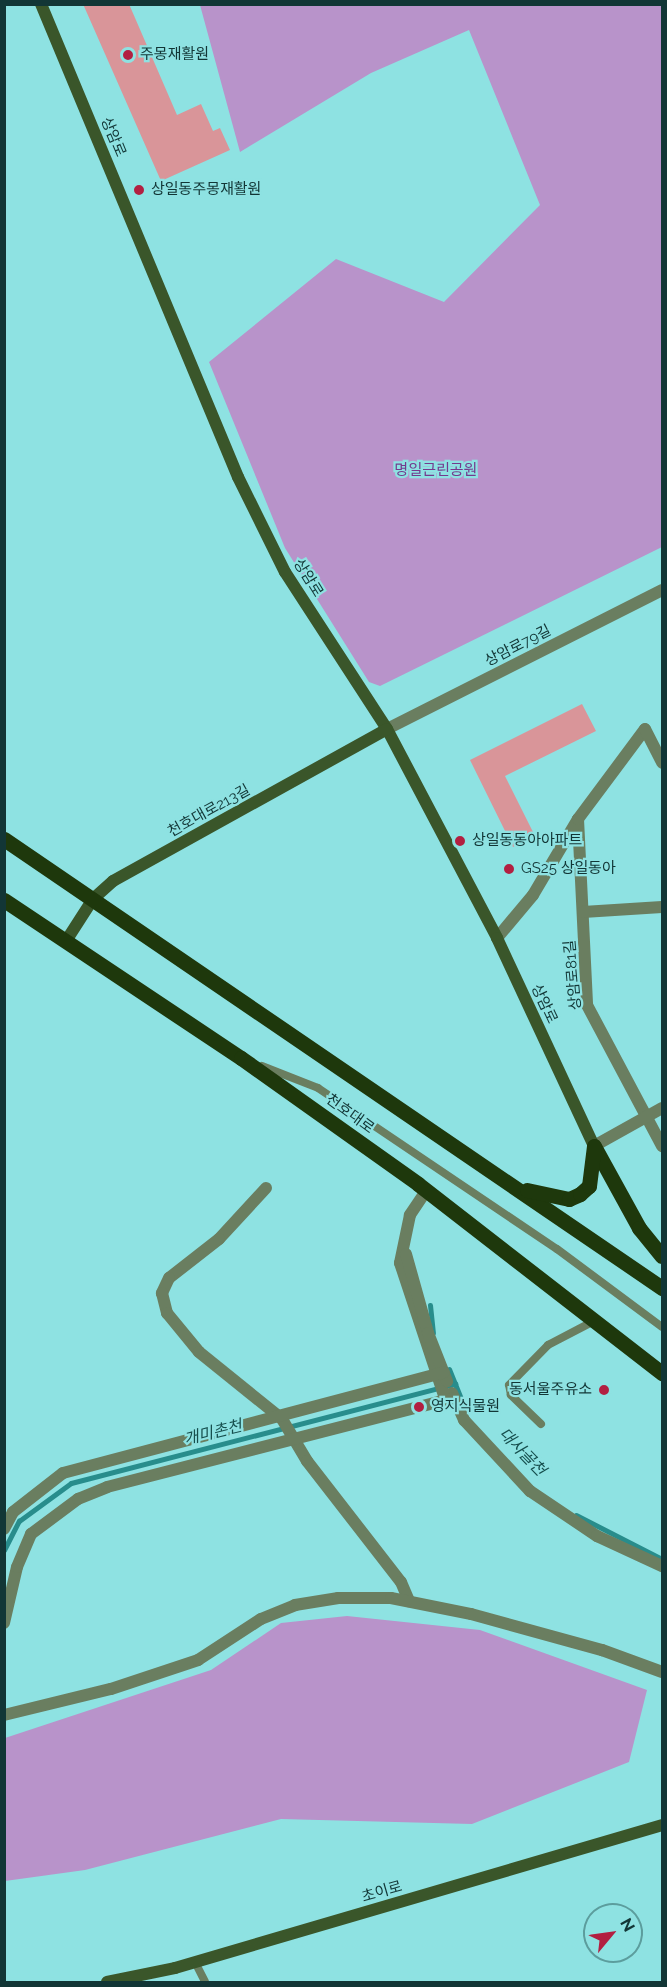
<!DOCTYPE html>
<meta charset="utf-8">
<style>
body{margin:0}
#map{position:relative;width:667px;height:1987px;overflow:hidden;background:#8ee2e2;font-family:Raleway,"Noto Sans KR",sans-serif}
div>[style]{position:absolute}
.green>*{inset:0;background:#b893ca}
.stream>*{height:5px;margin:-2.5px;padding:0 2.5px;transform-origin:2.5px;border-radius:2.5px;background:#288d8c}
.building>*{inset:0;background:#d99599}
.lane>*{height:8px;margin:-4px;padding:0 4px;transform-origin:4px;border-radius:4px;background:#6a7e60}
.street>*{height:12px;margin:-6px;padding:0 6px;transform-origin:6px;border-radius:6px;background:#6a7e60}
.secondary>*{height:12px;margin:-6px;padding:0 6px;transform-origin:6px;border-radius:6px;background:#3a562a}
.primary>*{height:15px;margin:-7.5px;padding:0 7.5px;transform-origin:7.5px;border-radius:7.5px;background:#1e380c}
.dots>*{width:16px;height:16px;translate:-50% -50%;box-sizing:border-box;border:3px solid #8ee2e2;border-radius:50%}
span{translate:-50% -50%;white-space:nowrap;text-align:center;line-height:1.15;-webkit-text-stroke:4.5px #8ee2e2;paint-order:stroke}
.poi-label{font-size:15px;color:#123636}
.left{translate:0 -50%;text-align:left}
.right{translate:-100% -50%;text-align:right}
.street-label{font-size:15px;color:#123636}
.park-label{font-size:15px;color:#743a8d}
.water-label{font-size:16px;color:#164e4d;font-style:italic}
.frame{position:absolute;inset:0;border:6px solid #123636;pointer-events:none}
.north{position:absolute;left:583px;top:1903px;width:60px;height:60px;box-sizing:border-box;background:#8ee2e2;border:2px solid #5c9d9d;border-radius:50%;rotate:61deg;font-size:16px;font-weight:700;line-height:24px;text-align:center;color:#123636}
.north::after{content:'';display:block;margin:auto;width:21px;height:27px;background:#b21f41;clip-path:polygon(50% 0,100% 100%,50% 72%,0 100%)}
</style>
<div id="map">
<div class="green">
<div style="clip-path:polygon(200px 5px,662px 5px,662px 547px,380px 686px,369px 682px,285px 548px,209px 362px,336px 259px,444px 302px,540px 205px,469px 30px,371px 73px,240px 152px)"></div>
<div style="clip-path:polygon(347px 1616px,480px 1630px,647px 1690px,629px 1762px,472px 1824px,281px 1819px,85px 1870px,5px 1881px,5px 1738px,211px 1670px,281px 1623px)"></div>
</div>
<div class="stream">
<div style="left:430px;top:1305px;width:28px;rotate:84deg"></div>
<div style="left:449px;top:1369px;width:35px;rotate:68deg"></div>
<div style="left:576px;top:1515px;width:97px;rotate:27.1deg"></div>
<div style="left:4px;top:1550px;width:33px;rotate:-63deg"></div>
<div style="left:19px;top:1521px;width:64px;rotate:-36.2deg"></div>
<div style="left:71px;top:1483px;width:397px;rotate:-14.5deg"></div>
</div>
<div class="building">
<div style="clip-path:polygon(83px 4px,129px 4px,177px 115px,201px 104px,213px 131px,220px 128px,230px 150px,161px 181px)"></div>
<div style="clip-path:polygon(582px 704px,596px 731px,505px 776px,535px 836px,513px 847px,470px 760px)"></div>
</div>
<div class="lane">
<div style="left:262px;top:1066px;width:60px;rotate:21.4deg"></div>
<div style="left:318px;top:1088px;width:288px;rotate:34deg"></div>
<div style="left:557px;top:1249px;width:131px;rotate:36.6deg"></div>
<div style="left:541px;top:1424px;width:42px;rotate:-136deg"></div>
<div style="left:511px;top:1395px;width:10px;rotate:-101deg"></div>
<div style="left:509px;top:1385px;width:56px;rotate:-45.7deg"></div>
<div style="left:548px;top:1345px;width:50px;rotate:-27.6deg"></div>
<div style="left:195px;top:1962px;width:22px;rotate:63deg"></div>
</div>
<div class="street">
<div style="left:387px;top:729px;width:308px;rotate:-26.8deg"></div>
<div style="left:578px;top:819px;width:186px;rotate:87.2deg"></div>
<div style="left:587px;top:1005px;width:160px;rotate:62deg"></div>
<div style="left:583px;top:912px;width:79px;rotate:-3.6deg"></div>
<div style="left:497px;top:938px;width:56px;rotate:-50.1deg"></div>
<div style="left:533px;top:895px;width:88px;rotate:-59.4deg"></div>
<div style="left:578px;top:819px;width:112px;rotate:-53.3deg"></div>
<div style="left:645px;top:729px;width:38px;rotate:63deg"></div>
<div style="left:594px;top:1146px;width:78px;rotate:-29.2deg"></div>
<div style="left:266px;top:1188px;width:69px;rotate:132.7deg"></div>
<div style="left:219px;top:1239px;width:63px;rotate:142deg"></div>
<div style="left:169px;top:1278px;width:17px;rotate:115deg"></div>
<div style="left:162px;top:1293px;width:21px;rotate:76deg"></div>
<div style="left:167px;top:1313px;width:50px;rotate:50.6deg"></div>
<div style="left:199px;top:1352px;width:107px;rotate:38.9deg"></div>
<div style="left:282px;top:1419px;width:49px;rotate:59.2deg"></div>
<div style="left:307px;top:1461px;width:153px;rotate:52.2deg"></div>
<div style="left:401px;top:1582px;width:21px;rotate:67deg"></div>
<div style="left:426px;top:1191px;width:29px;rotate:124deg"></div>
<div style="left:410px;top:1215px;width:49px;rotate:101.8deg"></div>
<div style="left:400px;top:1263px;width:142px;rotate:71.6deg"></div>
<div style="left:406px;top:1254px;width:82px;rotate:74.4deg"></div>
<div style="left:428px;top:1333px;width:52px;rotate:68.4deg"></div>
<div style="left:452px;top:1393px;width:30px;rotate:66deg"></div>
<div style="left:464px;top:1420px;width:97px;rotate:47.1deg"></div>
<div style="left:530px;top:1491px;width:81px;rotate:33.9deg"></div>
<div style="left:597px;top:1536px;width:72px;rotate:24.8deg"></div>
<div style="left:4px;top:1529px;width:19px;rotate:-62deg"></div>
<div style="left:13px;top:1512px;width:63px;rotate:-38deg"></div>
<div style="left:63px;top:1473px;width:394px;rotate:-14.8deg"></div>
<div style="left:4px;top:1623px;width:57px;rotate:-76.9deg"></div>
<div style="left:17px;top:1567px;width:36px;rotate:-67deg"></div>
<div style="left:31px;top:1534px;width:59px;rotate:-36.7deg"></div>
<div style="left:78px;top:1499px;width:31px;rotate:-22deg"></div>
<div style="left:107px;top:1487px;width:358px;rotate:-14.4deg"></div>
<div style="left:4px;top:1715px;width:110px;rotate:-13.7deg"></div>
<div style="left:111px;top:1689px;width:92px;rotate:-18.4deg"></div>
<div style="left:198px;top:1660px;width:75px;rotate:-33.1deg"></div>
<div style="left:261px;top:1619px;width:37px;rotate:-22deg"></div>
<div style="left:295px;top:1605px;width:44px;rotate:-9.2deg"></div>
<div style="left:338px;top:1598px;width:53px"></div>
<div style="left:391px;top:1598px;width:82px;rotate:11.3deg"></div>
<div style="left:471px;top:1614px;width:136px;rotate:15.4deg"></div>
<div style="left:602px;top:1650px;width:64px;rotate:20.1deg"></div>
</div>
<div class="secondary">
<div style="left:41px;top:4px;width:512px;rotate:67.39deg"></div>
<div style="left:238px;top:477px;width:106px;rotate:63.7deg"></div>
<div style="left:285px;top:572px;width:187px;rotate:57deg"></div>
<div style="left:387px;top:729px;width:236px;rotate:62.2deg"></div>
<div style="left:497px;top:938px;width:230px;rotate:65deg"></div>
<div style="left:66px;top:941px;width:50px;rotate:-57.3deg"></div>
<div style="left:93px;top:899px;width:27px;rotate:-42deg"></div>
<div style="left:113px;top:881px;width:313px;rotate:-29deg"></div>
<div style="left:107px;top:1982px;width:69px;rotate:-11.6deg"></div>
<div style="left:175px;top:1968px;width:508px;rotate:-16.36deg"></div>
</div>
<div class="primary">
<div style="left:4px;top:839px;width:797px;rotate:34.31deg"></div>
<div style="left:4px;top:900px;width:285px;rotate:33.7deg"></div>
<div style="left:241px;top:1058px;width:217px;rotate:35.4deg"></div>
<div style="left:418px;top:1184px;width:309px;rotate:37.8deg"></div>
<div style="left:594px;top:1146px;width:94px;rotate:61.2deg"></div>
<div style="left:639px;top:1228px;width:36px;rotate:51deg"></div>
<div style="left:527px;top:1190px;width:43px;rotate:12.1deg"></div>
<div style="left:569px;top:1199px;width:12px;rotate:-24deg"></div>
<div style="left:580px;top:1194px;width:12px;rotate:-42deg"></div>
<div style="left:589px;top:1186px;width:40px;rotate:-82.9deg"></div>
</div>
<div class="dots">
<div style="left:128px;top:55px;background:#b21f41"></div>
<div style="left:139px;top:190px;background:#b21f41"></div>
<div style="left:460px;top:841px;background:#b21f41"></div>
<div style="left:509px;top:869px;background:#b21f41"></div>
<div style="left:604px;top:1390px;background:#b21f41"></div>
<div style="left:419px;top:1407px;background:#b21f41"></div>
</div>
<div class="poi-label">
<span class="left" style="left:140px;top:55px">주몽재활원</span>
<span class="left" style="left:151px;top:190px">상일동주몽재활원</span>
<span class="left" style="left:472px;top:841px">상일동동아아파트</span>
<span class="left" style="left:521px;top:869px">GS25 상일동아</span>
<span class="right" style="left:592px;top:1390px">동서울주유소</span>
<span class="left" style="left:431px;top:1407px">영지식물원</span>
</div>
<div class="street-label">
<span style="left:113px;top:137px;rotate:67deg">상암로</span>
<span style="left:308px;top:578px;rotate:58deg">상암로</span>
<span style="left:518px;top:646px;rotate:-27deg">상암로79길</span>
<span style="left:209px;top:811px;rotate:-29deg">천호대로213길</span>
<span style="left:573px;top:975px;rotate:-95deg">상암로81길</span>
<span style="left:544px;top:1004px;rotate:65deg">상암로</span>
<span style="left:350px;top:1114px;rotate:36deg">천호대로</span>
<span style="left:382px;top:1892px;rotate:-16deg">초이로</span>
</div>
<div class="park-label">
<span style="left:436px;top:471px">명일근린공원</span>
</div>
<div class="water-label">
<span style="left:213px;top:1433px;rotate:-14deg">개미촌천</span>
<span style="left:522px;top:1452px;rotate:46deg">대사골천</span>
</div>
<div class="frame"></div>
<div class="north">N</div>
</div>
